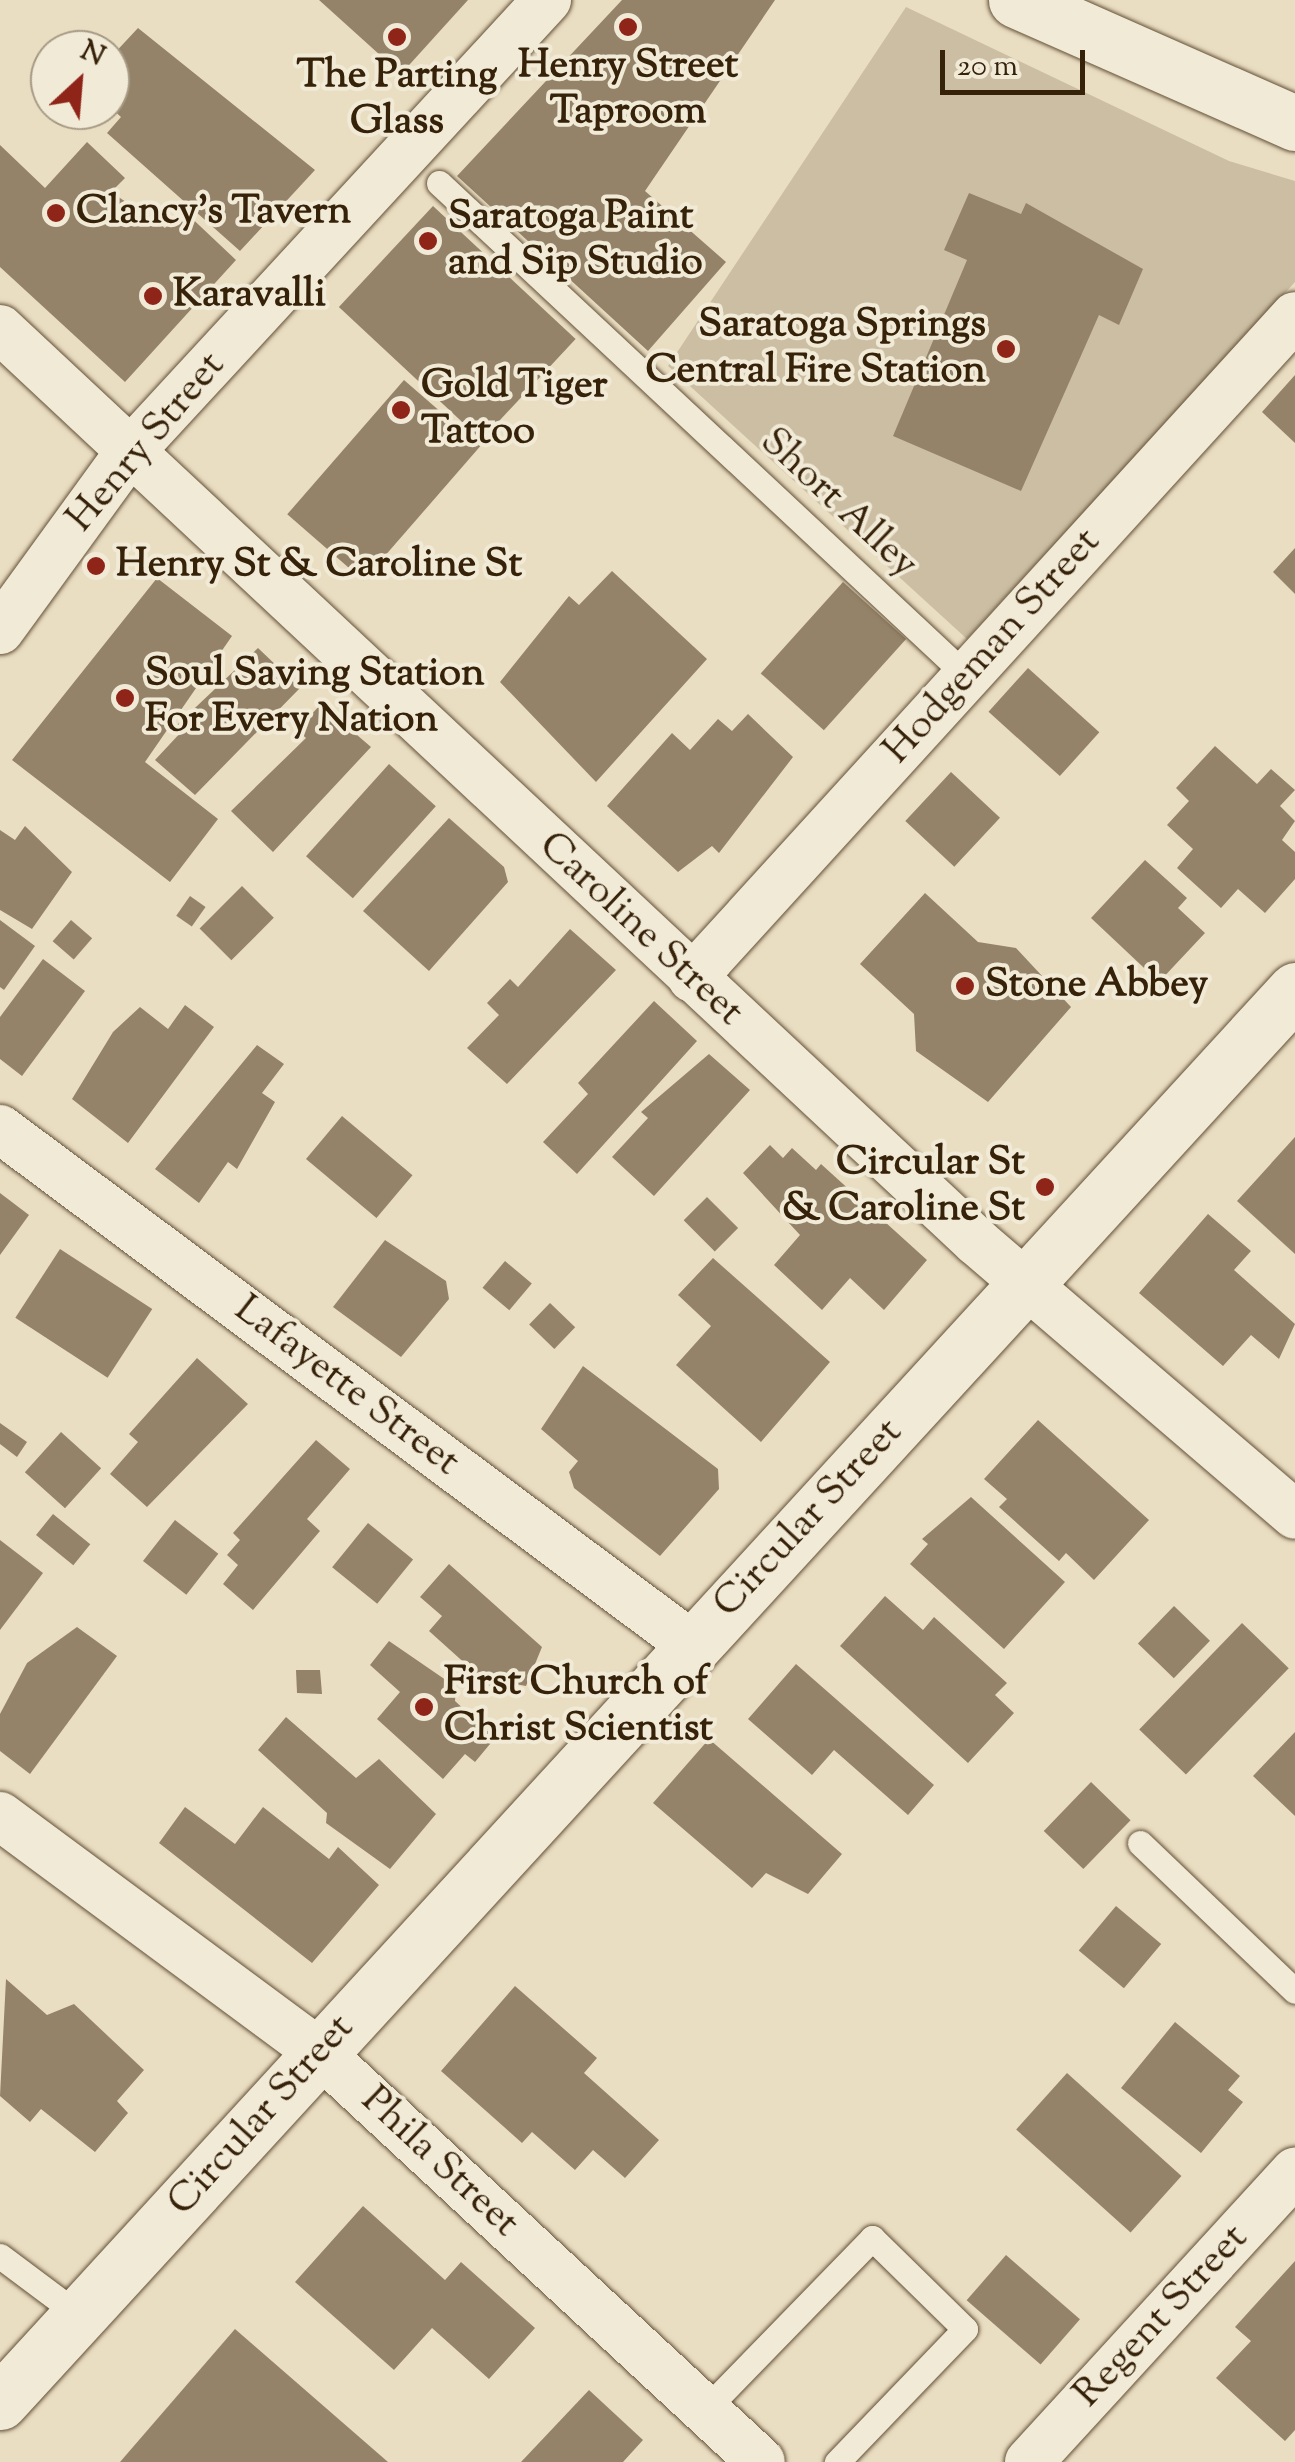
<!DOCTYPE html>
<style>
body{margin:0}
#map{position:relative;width:1295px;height:2462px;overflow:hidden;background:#eadec2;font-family:"Sorts Mill Goudy",serif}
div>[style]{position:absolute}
.green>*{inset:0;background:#cbbea3}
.building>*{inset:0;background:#948369;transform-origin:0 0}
.roads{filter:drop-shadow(0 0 2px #635037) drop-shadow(0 0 2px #635037)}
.lane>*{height:25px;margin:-12.5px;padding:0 12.5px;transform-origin:12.5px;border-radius:12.5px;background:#f1ead7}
.street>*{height:48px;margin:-24px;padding:0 24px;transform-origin:24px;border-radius:24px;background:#f1ead7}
.secondary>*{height:55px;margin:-27.5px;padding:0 27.5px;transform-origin:27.5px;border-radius:27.5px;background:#f1ead7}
.dots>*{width:28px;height:28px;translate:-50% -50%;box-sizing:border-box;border:5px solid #f1ead7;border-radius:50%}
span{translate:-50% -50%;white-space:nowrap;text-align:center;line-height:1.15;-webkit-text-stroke:8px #f1ead7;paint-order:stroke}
.poi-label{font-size:40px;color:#362109;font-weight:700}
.left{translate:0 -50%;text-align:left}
.right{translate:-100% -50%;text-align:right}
.street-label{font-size:40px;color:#362109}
.north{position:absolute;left:30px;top:30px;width:100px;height:100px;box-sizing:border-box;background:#f1ead7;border:2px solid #a69a85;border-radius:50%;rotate:26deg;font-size:28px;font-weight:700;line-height:40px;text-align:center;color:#362109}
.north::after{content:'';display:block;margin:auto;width:35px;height:45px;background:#8f2418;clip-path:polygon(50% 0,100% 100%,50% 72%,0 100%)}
.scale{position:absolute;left:940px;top:50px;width:145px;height:45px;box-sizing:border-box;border:5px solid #362109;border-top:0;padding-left:12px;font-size:30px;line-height:35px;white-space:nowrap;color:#362109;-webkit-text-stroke:8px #f1ead7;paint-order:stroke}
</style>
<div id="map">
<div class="green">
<div style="clip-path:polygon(906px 7px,1229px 161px,1295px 181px,1295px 282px,967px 639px,668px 366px)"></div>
</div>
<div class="building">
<div style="clip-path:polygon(319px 0,468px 0,401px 74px)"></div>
<div style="clip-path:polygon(622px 0,775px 0,645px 191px,726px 262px,648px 351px,457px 176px)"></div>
<div style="clip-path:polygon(138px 28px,315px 170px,240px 251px,107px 133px,121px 117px,110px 107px,110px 58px)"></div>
<div style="clip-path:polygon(87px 142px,125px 178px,111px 192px,165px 228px,182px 209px,236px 260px,125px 382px,0 267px,0 145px,45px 188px)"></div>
<div style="clip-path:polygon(969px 193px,1021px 214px,1026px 203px,1143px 269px,1119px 325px,1099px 315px,1021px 491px,893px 436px,967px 260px,944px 250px)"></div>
<div style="left:433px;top:206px;width:195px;height:138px;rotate:43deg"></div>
<div style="clip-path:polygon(1295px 375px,1295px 443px,1262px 412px)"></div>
<div style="left:404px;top:380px;width:101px;height:178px;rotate:41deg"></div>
<div style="clip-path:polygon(1295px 548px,1295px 594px,1273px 572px)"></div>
<div style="clip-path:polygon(612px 571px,707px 659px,596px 782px,500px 682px,569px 596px,579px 605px)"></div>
<div style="clip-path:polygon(157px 578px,232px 636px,145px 762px,218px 819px,170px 882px,12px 760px)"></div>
<div style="left:843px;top:582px;width:85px;height:123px;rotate:42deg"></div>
<div style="clip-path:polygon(258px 648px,300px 688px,195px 795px,155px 760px,183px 730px,177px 725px)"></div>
<div style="left:1028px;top:668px;width:96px;height:59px;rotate:42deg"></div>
<div style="clip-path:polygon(321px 704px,371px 747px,273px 852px,231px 811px,306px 738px,297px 730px)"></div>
<div style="clip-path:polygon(748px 714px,793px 757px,719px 853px,712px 846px,678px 872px,607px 806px,672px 733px,690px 750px,718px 719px,732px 731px)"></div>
<div style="clip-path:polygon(1215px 746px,1257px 784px,1271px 769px,1295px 790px,1280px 806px,1295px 821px,1282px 840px,1295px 852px,1295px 879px,1265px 913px,1238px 889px,1221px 908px,1177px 868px,1193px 849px,1167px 825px,1189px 801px,1176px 788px)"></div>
<div style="left:389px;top:764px;width:63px;height:124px;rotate:42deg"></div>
<div style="left:951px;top:772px;width:67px;height:67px;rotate:43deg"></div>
<div style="clip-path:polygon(449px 818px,504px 867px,508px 882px,429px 971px,363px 911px)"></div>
<div style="clip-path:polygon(25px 826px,72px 872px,32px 929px,0 910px,0 830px,15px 840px)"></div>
<div style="clip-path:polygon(1145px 860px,1187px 898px,1178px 908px,1205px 933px,1159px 982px,1091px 918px)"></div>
<div style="left:242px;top:886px;width:45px;height:60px;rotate:45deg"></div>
<div style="clip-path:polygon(925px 893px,978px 942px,1016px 948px,1071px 1007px,988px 1102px,916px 1051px,914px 1014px,860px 964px)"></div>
<div style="left:190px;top:896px;width:19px;height:24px;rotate:35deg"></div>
<div style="clip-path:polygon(0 920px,35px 946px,4px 990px,0 987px)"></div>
<div style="left:71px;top:920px;width:28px;height:28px;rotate:41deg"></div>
<div style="clip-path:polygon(570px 929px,616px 970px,507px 1084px,467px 1048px,499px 1015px,487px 1003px,510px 979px,518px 987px)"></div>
<div style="clip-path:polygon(43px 959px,85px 991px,22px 1076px,0 1059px,0 1017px)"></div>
<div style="clip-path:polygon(654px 1001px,697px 1041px,577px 1174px,543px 1142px,588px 1094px,578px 1083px)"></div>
<div style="clip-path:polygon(185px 1005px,214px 1027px,128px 1143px,72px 1099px,113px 1032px,140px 1007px,168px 1029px)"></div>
<div style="clip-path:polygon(257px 1045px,284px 1064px,262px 1093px,275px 1102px,237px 1169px,228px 1162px,199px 1203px,155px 1169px)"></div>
<div style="clip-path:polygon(709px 1054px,750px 1090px,654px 1196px,612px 1157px,648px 1118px,641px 1112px)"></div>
<div style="left:342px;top:1116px;width:92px;height:56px;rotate:40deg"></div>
<div style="clip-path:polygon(1295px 1137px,1295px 1254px,1237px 1201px)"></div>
<div style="clip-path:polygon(770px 1145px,783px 1158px,792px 1148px,816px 1170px,821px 1164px,927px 1260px,884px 1310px,850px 1278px,822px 1310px,774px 1265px,800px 1235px,743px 1173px)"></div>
<div style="clip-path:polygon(0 1193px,29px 1215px,0 1255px)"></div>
<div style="left:707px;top:1197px;width:44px;height:33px;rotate:45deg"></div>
<div style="clip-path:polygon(1208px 1214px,1251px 1251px,1234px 1270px,1295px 1324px,1279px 1359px,1251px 1335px,1223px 1366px,1139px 1293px)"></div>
<div style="clip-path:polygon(385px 1240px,446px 1281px,449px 1299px,401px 1357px,333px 1307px)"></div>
<div style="left:60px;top:1249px;width:110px;height:82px;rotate:33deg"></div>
<div style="clip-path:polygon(713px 1258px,830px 1362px,761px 1442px,676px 1365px,711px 1326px,678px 1295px)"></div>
<div style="left:505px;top:1261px;width:35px;height:35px;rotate:40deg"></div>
<div style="left:550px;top:1303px;width:35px;height:30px;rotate:44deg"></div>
<div style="clip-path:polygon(197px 1358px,248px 1404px,147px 1507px,110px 1474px,138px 1442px,129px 1434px)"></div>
<div style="clip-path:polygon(583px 1366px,718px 1469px,719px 1489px,660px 1556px,574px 1488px,569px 1472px,578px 1461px,541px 1429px)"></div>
<div style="clip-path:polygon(1038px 1420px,1149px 1520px,1094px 1580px,1066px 1553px,1059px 1561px,999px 1507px,1007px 1499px,984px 1479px)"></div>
<div style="clip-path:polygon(0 1423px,27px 1442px,17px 1457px,0 1444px)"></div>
<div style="left:61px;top:1432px;width:54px;height:54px;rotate:42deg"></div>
<div style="clip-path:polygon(316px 1440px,350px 1469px,307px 1519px,320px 1531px,253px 1610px,223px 1584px,238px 1565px,227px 1555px,240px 1540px,233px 1533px)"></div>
<div style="clip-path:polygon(971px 1497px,1065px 1582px,1004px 1649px,910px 1564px,928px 1544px,922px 1539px)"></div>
<div style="left:53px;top:1514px;width:48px;height:27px;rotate:39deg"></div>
<div style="left:175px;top:1520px;width:55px;height:52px;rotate:38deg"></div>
<div style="left:368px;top:1523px;width:58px;height:57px;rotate:39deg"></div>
<div style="clip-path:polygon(0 1540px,43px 1573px,0 1630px)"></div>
<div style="clip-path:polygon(449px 1564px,542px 1647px,526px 1686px,510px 1683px,499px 1694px,429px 1631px,442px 1616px,420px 1597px)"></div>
<div style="clip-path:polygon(885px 1596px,923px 1630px,934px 1617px,1007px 1683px,995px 1695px,1014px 1713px,968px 1763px,840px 1646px)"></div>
<div style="left:1174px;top:1606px;width:50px;height:52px;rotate:44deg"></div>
<div style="left:1242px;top:1623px;width:65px;height:148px;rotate:44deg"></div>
<div style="clip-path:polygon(77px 1627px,117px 1656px,30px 1774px,0 1751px,0 1714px,27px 1663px)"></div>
<div style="clip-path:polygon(389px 1641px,456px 1687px,455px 1701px,495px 1738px,475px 1762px,465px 1754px,443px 1779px,377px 1719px,400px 1692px,370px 1665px)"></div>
<div style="clip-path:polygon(796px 1664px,934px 1785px,908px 1815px,834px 1750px,812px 1775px,748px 1719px)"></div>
<div style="clip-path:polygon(296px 1670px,320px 1670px,322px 1694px,297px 1693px)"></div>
<div style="clip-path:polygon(286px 1717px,356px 1778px,379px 1759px,436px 1814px,390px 1869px,326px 1823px,327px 1813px,258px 1750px)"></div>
<div style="clip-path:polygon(1295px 1732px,1295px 1816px,1253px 1776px)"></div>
<div style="clip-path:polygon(709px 1739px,842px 1854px,808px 1894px,766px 1873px,752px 1888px,653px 1803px)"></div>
<div style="left:1091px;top:1782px;width:55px;height:68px;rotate:44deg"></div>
<div style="clip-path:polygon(185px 1807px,235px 1844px,263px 1807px,329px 1859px,338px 1847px,379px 1885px,312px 1963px,159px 1843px)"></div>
<div style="left:1116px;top:1906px;width:59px;height:58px;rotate:40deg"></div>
<div style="clip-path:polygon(6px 1979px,47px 2015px,74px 2004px,144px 2070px,117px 2101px,128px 2113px,95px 2152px,41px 2109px,30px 2122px,0 2096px)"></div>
<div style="clip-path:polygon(515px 1986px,597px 2058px,584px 2073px,659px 2140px,625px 2178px,593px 2150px,575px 2170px,532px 2132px,522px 2143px,441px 2071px)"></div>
<div style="clip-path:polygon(1175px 2022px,1240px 2076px,1228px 2090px,1243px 2102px,1201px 2153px,1121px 2088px)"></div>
<div style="left:1067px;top:2073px;width:154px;height:76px;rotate:42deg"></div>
<div style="clip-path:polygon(363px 2206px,445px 2280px,461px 2262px,535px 2328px,489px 2379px,432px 2328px,394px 2370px,295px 2282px)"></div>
<div style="left:1006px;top:2255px;width:98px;height:60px;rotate:41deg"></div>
<div style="clip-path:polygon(1295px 2261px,1295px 2430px,1285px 2441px,1216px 2378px,1251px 2341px,1235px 2327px)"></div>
<div style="clip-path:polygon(235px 2329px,388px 2462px,120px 2462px)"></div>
<div style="clip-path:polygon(589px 2390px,643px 2440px,623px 2462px,521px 2462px)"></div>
</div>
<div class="roads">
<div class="lane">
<div style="left:439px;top:183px;width:722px;rotate:43.04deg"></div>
<div style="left:1140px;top:1843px;width:214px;rotate:43.7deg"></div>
<div style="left:0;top:2256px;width:99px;rotate:36.8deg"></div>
<div style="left:705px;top:2410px;width:240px;rotate:-45.8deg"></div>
<div style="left:872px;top:2238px;width:130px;rotate:44.4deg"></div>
<div style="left:965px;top:2329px;width:185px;rotate:133.9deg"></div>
</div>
<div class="street">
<div style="left:0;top:329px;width:1337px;rotate:43.06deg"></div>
<div style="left:977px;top:1242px;width:419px;rotate:40.6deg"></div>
<div style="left:0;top:630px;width:218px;rotate:-54deg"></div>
<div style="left:128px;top:454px;width:618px;rotate:-47.3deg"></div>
<div style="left:692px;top:978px;width:895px;rotate:-47.67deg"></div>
<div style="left:0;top:1129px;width:865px;rotate:36.72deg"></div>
<div style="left:0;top:1816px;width:398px;rotate:36.5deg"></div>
<div style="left:320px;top:2053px;width:601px;rotate:42.84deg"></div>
<div style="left:1029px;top:2462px;width:394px;rotate:-47.5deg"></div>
</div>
<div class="secondary">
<div style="left:1016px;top:0;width:305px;rotate:23.8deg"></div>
<div style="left:0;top:2402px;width:1916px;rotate:-47.47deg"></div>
</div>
</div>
<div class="dots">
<div style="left:628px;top:27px;background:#8f2418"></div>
<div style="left:397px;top:37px;background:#8f2418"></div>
<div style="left:56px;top:213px;background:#8f2418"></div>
<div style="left:428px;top:241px;background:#8f2418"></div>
<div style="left:153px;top:296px;background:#8f2418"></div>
<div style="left:1006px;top:349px;background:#8f2418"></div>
<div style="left:401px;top:410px;background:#8f2418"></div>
<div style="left:96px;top:566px;background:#8f2418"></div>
<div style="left:125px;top:698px;background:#8f2418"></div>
<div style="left:965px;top:986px;background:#8f2418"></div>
<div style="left:1045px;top:1187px;background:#8f2418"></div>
<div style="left:424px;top:1707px;background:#8f2418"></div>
</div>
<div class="poi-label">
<span style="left:628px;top:90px">Henry Street<br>Taproom</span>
<span style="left:397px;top:100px">The Parting<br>Glass</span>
<span class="left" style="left:76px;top:213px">Clancy's Tavern</span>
<span class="left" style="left:448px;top:241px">Saratoga Paint<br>and Sip Studio</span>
<span class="left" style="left:173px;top:296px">Karavalli</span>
<span class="right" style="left:986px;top:349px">Saratoga Springs<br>Central Fire Station</span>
<span class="left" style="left:421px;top:410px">Gold Tiger<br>Tattoo</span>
<span class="left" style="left:116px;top:566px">Henry St &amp; Caroline St</span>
<span class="left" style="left:145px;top:698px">Soul Saving Station<br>For Every Nation</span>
<span class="left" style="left:985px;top:986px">Stone Abbey</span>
<span class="right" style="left:1025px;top:1187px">Circular St<br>&amp; Caroline St</span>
<span class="left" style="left:444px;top:1707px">First Church of<br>Christ Scientist</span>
</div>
<div class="street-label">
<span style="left:147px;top:443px;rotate:-50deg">Henry Street</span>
<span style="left:838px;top:504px;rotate:43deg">Short Alley</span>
<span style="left:993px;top:647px;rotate:-48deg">Hodgeman Street</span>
<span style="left:640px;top:930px;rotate:43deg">Caroline Street</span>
<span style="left:346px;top:1387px;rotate:37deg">Lafayette Street</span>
<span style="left:809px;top:1519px;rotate:-47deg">Circular Street</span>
<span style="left:262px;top:2116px;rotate:-48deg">Circular Street</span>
<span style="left:439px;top:2163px;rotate:43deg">Phila Street</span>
<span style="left:1162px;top:2317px;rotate:-47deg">Regent Street</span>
</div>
<div class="north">N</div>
<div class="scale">20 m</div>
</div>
